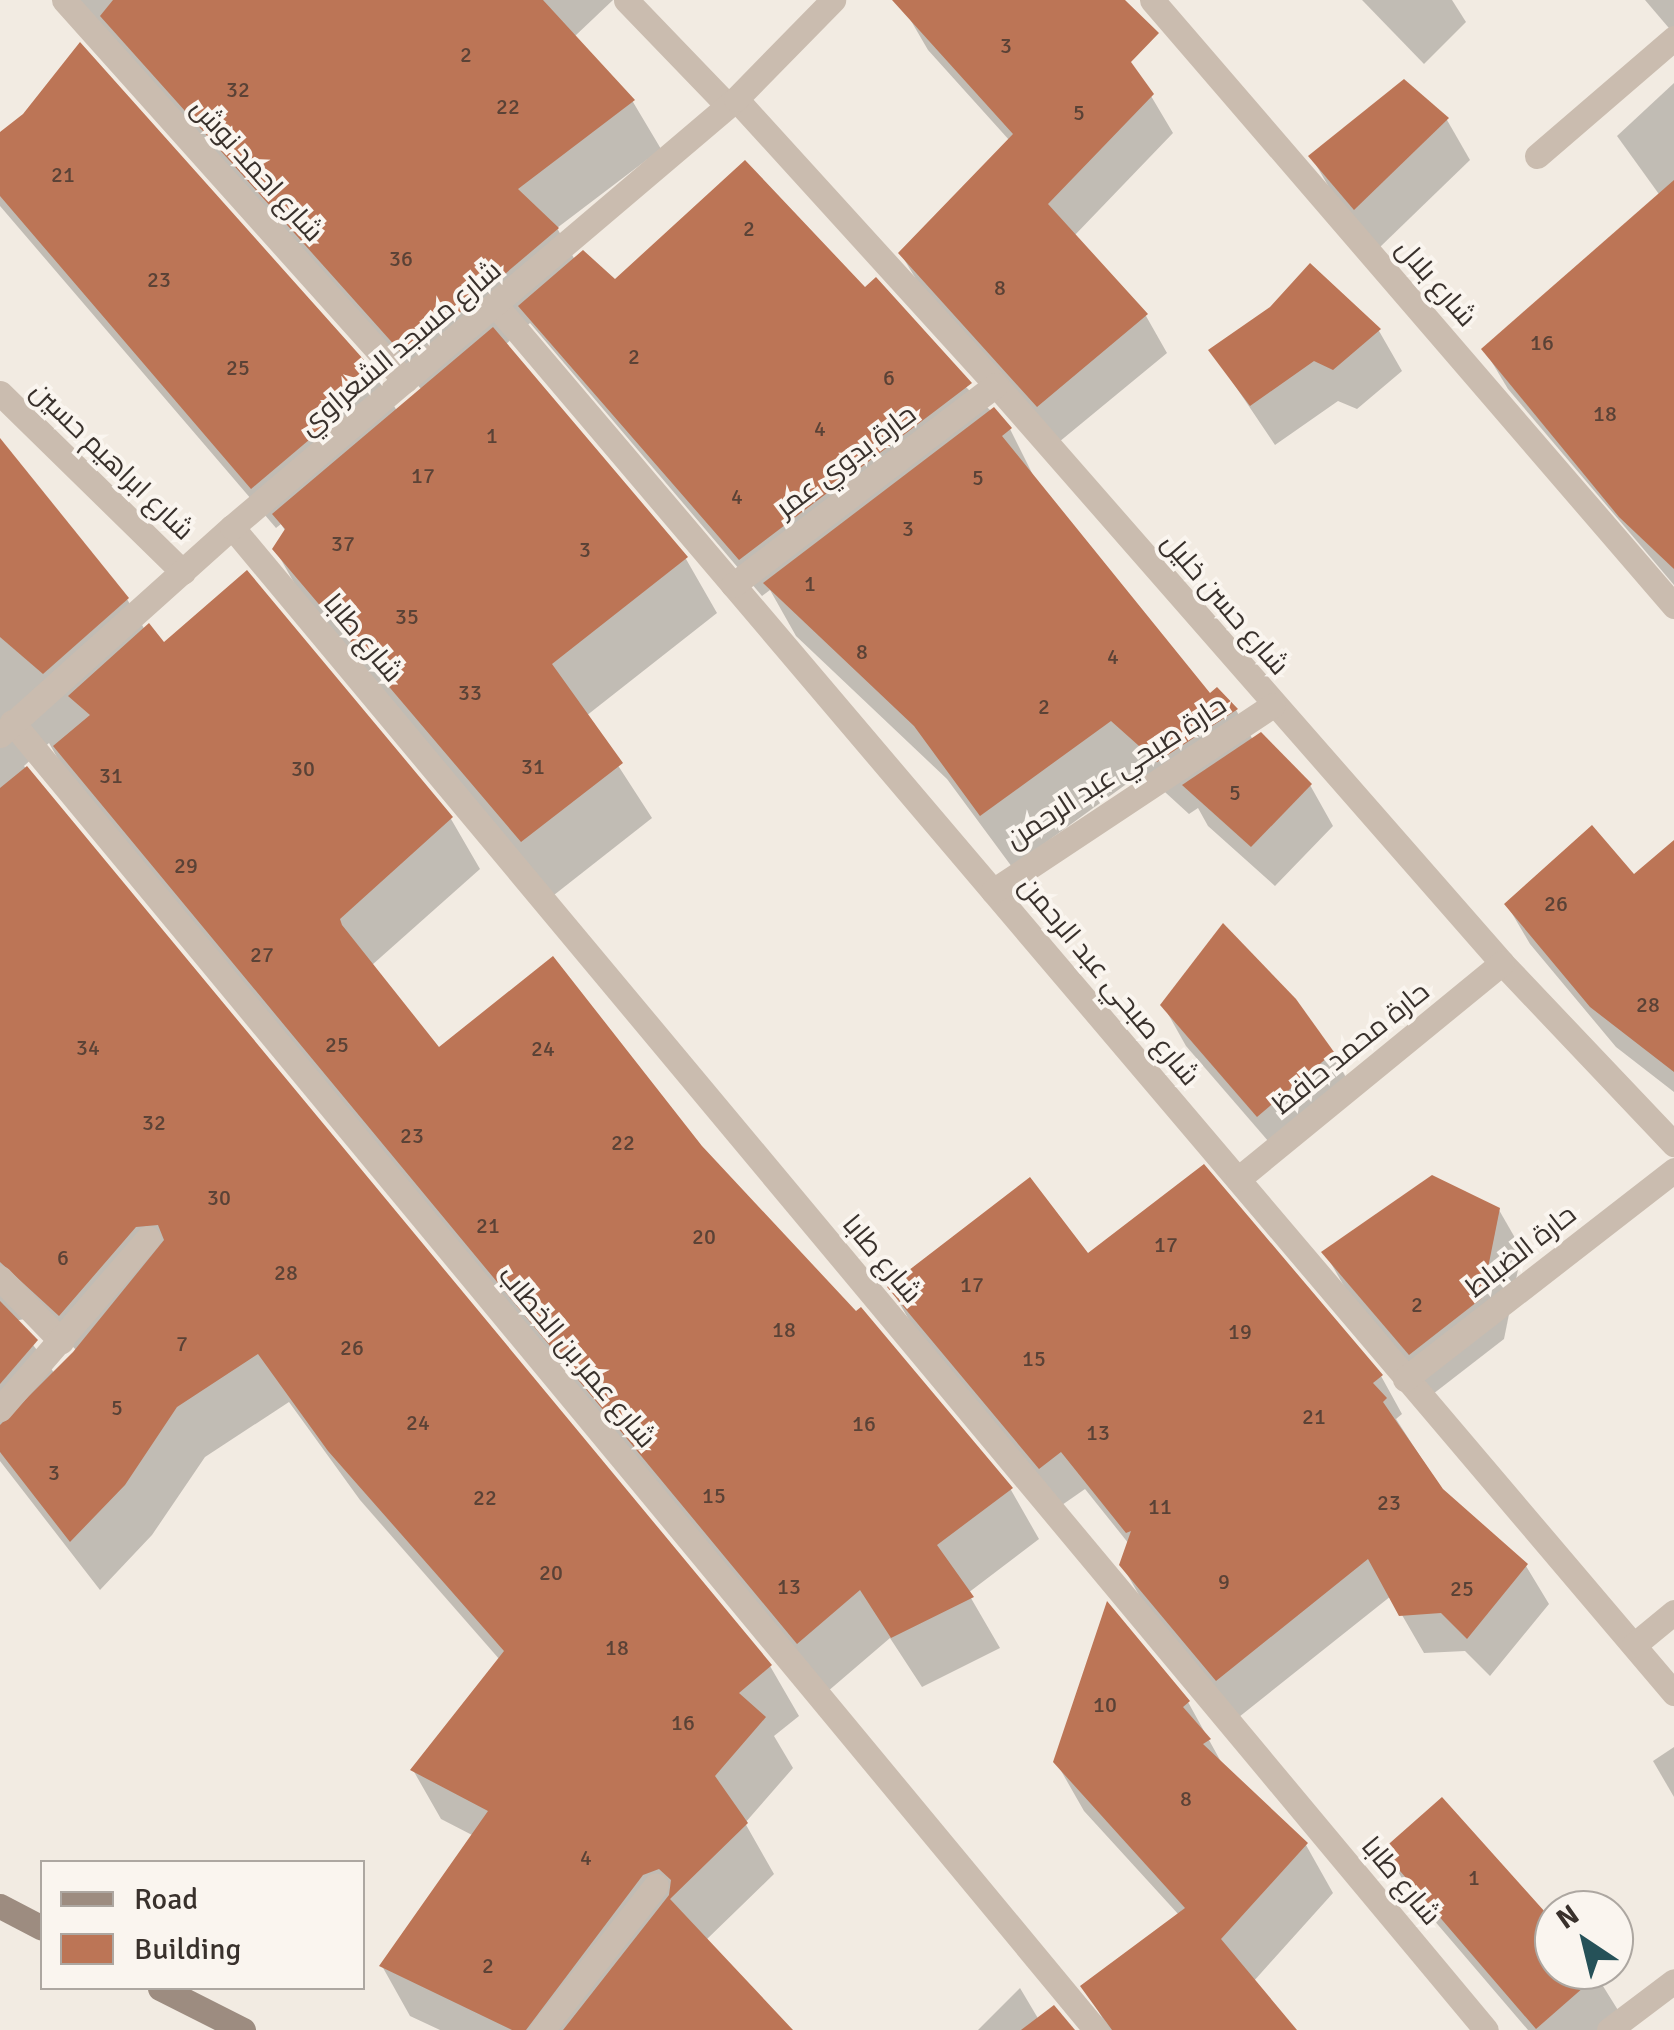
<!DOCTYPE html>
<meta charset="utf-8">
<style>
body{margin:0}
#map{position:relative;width:1674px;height:2030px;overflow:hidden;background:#f2ebe2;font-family:Signika,Cairo,sans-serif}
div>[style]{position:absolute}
.shadow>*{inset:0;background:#0003}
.building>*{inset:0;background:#bc7556}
.street>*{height:25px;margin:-12.5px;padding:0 12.5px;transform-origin:12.5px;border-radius:12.5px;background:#cabcaf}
.secondary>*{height:25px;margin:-12.5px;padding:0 12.5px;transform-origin:12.5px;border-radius:12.5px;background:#9d8c80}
span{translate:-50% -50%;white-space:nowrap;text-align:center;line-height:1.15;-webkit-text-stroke:8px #faf5ef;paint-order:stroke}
.number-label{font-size:22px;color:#5a4236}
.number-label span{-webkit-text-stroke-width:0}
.street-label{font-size:28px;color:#39312c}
.legend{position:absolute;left:40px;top:1860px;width:325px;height:130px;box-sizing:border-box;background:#faf5ef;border:2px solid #ada7a1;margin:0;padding:12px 18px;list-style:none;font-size:30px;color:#39312c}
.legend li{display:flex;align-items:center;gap:20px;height:50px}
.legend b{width:50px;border:2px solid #ada7a1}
.north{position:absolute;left:1534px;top:1890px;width:100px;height:100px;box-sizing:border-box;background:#faf5ef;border:2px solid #ada7a1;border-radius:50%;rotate:325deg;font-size:28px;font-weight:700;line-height:40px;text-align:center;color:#39312c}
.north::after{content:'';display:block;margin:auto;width:35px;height:45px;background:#255158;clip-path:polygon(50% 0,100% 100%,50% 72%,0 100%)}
</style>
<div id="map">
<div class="shadow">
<div style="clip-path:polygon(68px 0,613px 0,575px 36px,633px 102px,661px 149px,557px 228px,575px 260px,615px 283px,865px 291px,1010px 429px,1037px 483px,1210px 696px,1236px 710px,1253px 740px,1310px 785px,1333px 826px,1275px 886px,1208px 826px,1198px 808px,1189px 814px,1143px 772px,1012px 867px,947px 779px,796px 636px,770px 590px,762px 596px,530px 323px,505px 345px,686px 559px,717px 613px,586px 716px,652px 818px,554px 895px,306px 604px,275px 549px,286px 532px,281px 524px,276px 528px,0 206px,0 135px,379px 380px,397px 411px,422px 390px)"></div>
<div style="clip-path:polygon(921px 0,1016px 0,1151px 96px,1173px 133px,1074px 236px,1146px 316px,1167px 353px,1059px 442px,923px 291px,901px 254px,1010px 141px,928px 50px,907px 14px)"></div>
<div style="clip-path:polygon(1452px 0,1466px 22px,1424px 64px,1362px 0)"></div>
<div style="clip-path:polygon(1645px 0,1674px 0,1674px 34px)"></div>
<div style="clip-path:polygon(1404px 82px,1447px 120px,1470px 160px,1379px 248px,1334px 196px,1311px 156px)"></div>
<div style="clip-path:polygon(1674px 83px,1674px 215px,1617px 136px)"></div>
<div style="clip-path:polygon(1310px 267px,1379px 331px,1402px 371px,1357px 409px,1338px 401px,1275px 445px,1211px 350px,1272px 309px)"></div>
<div style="clip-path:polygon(1484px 349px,1674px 372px,1674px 585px,1508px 389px)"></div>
<div style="clip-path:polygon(evenodd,0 478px,127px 599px,145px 630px,164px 645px,247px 574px,451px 819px,480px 869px,372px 965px,438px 1050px,701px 1147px,856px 1314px,861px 1310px,1011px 1490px,1039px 1539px,968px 1593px,1000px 1648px,922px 1687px,890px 1638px,827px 1692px,67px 775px,49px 743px,24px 766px,770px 1666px,799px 1716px,774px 1736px,793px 1768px,745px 1823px,774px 1874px,705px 1941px,787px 2030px,440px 2030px,410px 2016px,382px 1966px,474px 1836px,441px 1819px,413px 1770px,500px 1660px,360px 1500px,289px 1402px,205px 1457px,152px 1535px,100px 1590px,0 1461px,0 478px,42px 1315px,76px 1350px,55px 1374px,15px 1321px,42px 1315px)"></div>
<div style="clip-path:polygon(1674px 843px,1674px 1092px,1616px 1047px,1530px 944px,1507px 905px,1634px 878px)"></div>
<div style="clip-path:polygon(1163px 1005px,1332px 1053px,1355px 1093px,1281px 1156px,1186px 1046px)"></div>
<div style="clip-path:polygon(1499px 1210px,1522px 1250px,1504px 1339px,1433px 1394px,1348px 1293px,1325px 1253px)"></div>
<div style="clip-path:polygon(1087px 1256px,1381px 1376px,1402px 1414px,1396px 1419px,1442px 1490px,1526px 1566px,1549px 1604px,1490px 1676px,1465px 1651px,1424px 1653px,1391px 1596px,1239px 1717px,1144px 1604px,1122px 1565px,1129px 1544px,1085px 1489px,1062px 1505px,912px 1325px,890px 1287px)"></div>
<div style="clip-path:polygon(1108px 1606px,1188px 1702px,1225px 1769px,1306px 1845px,1333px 1893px,1253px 1982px,1294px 2030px,1109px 2030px,1084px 1986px,1179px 1915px,1084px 1811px,1056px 1762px)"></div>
<div style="clip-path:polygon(1674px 1747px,1674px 1797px,1653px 1761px)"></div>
<div style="clip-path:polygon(1386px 1850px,1554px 1926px,1554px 1970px,1593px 1970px,1621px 2015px,1604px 2030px,1528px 2030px,1409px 1891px)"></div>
<div style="clip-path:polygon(1020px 1988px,1039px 2020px,1072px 2030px,978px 2030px)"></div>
</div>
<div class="building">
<div style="clip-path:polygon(113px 0,543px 0,635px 100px,518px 189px,559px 228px,406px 358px,100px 16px)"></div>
<div style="clip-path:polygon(892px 0,1125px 0,1159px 33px,1131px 62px,1154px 94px,1048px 204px,1148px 314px,1037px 407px,898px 253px,1013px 134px)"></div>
<div style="clip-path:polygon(80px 42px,381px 379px,251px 489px,0 196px,0 132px,23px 114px)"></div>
<div style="clip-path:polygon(1404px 79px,1449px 118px,1354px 210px,1308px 156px)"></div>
<div style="clip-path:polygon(745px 160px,865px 287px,876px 277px,972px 383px,739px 560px,518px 306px,583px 250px,615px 279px)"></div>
<div style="clip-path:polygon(1674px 180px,1674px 569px,1619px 517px,1481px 349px)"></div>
<div style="clip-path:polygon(1310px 263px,1381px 329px,1333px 370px,1314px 361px,1250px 406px,1208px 350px,1270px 307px)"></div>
<div style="clip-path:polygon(493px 327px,688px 557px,552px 664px,623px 763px,521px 842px,272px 549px,285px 529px,272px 514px)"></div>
<div style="clip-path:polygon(994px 407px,1012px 428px,1002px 436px,1210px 693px,1217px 687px,1238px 709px,1157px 762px,1111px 721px,980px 816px,914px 726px,763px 583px)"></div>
<div style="clip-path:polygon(0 438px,129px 598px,43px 674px,0 637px)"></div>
<div style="clip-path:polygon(247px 570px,453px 817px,340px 919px,342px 925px,439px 1047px,553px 956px,702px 1146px,856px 1311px,861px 1307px,1013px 1488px,937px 1545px,974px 1597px,891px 1638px,860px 1590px,797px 1644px,53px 746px,90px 715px,68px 696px,149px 623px,164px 642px)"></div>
<div style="clip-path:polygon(1261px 732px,1312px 784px,1251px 847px,1182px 785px)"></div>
<div style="clip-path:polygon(27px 766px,772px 1665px,739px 1693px,766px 1717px,715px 1776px,748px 1823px,670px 1899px,793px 2030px,563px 2030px,669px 1895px,671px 1880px,659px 1869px,643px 1875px,526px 2030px,512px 2030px,379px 1966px,488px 1811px,410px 1770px,504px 1651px,328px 1451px,258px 1354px,177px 1407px,125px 1485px,70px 1542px,0 1452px,0 1425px,73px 1352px,164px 1240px,158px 1225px,136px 1227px,59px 1316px,0 1262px,0 788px)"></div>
<div style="clip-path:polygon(1592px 825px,1634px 874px,1674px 840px,1674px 1072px,1590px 1007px,1504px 904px)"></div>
<div style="clip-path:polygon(1223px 923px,1296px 999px,1334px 1052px,1257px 1117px,1160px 1005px)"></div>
<div style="clip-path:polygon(1204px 1164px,1383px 1375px,1373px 1383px,1387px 1398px,1383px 1402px,1443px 1489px,1528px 1564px,1467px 1639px,1441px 1613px,1399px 1616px,1368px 1559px,1216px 1681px,1119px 1565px,1131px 1531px,1126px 1533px,1061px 1452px,1039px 1469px,887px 1287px,1030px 1177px,1088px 1253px)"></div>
<div style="clip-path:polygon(1432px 1175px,1500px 1208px,1482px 1298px,1409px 1355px,1321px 1252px)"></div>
<div style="clip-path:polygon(0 1301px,38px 1340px,0 1384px)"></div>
<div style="clip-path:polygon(1107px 1601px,1190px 1701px,1183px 1707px,1211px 1739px,1203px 1744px,1308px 1843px,1221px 1939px,1297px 2030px,1112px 2030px,1080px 1986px,1185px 1908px,1053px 1762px)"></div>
<div style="clip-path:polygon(1442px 1797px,1554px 1922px,1554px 1970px,1600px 1973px,1536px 2029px,1382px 1850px)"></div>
<div style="clip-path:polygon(1054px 2005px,1075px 2030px,1021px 2030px)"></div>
</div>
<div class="street">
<div style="left:64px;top:0;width:511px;rotate:48.17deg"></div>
<div style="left:626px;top:0;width:146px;rotate:46.1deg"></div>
<div style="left:1152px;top:0;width:800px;rotate:49.26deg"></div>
<div style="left:736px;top:99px;width:387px;rotate:47.7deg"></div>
<div style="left:996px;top:385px;width:768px;rotate:48.8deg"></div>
<div style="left:1502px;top:963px;width:250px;rotate:46.5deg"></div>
<div style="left:1537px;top:156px;width:181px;rotate:-40.7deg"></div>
<div style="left:498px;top:308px;width:1817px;rotate:49.67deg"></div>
<div style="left:0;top:393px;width:256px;rotate:44.4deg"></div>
<div style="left:232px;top:527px;width:1957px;rotate:50.16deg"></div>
<div style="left:733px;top:585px;width:330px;rotate:-37.3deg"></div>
<div style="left:12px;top:722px;width:1699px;rotate:50.35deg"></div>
<div style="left:0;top:735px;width:312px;rotate:-41.9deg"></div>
<div style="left:232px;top:527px;width:661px;rotate:-40.34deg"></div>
<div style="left:736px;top:99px;width:139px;rotate:-45.6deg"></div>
<div style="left:993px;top:891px;width:336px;rotate:-33.6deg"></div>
<div style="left:1238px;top:1179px;width:341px;rotate:-39.3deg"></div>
<div style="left:0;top:1278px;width:88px;rotate:45.9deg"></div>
<div style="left:1405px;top:1379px;width:341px;rotate:-37.8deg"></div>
<div style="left:0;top:1409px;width:226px;rotate:-49.1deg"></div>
<div style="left:1634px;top:1645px;width:52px;rotate:-39.5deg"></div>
<div style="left:542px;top:2030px;width:184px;rotate:-51.8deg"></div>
<div style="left:1609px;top:2030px;width:81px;rotate:-37deg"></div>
</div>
<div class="secondary">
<div style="left:0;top:1906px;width:47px;rotate:27.6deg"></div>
<div style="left:160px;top:1988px;width:93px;rotate:26.8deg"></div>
</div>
<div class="number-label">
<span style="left:1006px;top:46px">3</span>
<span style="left:466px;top:55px">2</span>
<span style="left:238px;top:90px">32</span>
<span style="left:508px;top:107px">22</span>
<span style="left:1079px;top:113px">5</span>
<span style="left:63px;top:175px">21</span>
<span style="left:749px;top:229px">2</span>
<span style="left:401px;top:259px">36</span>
<span style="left:159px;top:280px">23</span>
<span style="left:1000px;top:288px">8</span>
<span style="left:1542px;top:343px">16</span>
<span style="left:634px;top:357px">2</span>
<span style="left:238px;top:368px">25</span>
<span style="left:889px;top:378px">6</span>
<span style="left:1605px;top:414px">18</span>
<span style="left:820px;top:429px">4</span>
<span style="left:492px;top:436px">1</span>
<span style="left:423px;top:476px">17</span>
<span style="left:978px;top:478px">5</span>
<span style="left:737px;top:497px">4</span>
<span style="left:908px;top:529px">3</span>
<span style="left:343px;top:544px">37</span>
<span style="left:585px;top:550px">3</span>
<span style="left:810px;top:584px">1</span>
<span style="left:407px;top:617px">35</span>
<span style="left:862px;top:652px">8</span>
<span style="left:1113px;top:657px">4</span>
<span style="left:470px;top:693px">33</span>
<span style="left:1044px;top:707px">2</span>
<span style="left:533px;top:767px">31</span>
<span style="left:303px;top:769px">30</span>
<span style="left:111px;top:776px">31</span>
<span style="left:1235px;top:793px">5</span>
<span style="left:186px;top:866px">29</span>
<span style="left:1556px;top:904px">26</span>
<span style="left:262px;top:955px">27</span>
<span style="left:1648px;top:1005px">28</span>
<span style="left:337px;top:1045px">25</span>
<span style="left:88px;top:1048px">34</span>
<span style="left:543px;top:1049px">24</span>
<span style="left:154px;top:1123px">32</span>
<span style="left:412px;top:1136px">23</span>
<span style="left:623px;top:1143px">22</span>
<span style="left:219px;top:1198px">30</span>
<span style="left:488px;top:1226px">21</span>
<span style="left:704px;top:1237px">20</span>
<span style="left:1166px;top:1245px">17</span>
<span style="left:63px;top:1258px">6</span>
<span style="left:286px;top:1273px">28</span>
<span style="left:972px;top:1285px">17</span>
<span style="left:1417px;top:1305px">2</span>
<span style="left:784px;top:1330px">18</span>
<span style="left:1240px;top:1332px">19</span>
<span style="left:182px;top:1344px">7</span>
<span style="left:352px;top:1348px">26</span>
<span style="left:1034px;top:1359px">15</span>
<span style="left:117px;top:1408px">5</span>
<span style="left:1314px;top:1417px">21</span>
<span style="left:418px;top:1423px">24</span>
<span style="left:864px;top:1424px">16</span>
<span style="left:1098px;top:1433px">13</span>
<span style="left:54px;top:1473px">3</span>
<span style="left:714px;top:1496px">15</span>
<span style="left:485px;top:1498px">22</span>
<span style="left:1389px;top:1503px">23</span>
<span style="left:1160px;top:1507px">11</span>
<span style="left:551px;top:1573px">20</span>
<span style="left:1224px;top:1582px">9</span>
<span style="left:789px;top:1587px">13</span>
<span style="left:1462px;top:1589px">25</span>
<span style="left:617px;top:1648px">18</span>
<span style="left:1105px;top:1705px">10</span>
<span style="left:683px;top:1723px">16</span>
<span style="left:1186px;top:1799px">8</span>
<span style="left:586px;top:1858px">4</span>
<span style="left:1474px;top:1878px">1</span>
<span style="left:488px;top:1966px">2</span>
</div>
<div class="street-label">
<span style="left:257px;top:170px;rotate:48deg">شارع احمد نوش</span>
<span style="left:1436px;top:283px;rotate:49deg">شارع بلال</span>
<span style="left:400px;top:348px;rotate:-40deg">شارع مسجد الشعراوي</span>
<span style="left:112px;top:461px;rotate:44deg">شارع ابراهيم حسين</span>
<span style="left:846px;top:461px;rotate:-37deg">حارة بدوي عمر</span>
<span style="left:1225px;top:604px;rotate:49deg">شارع حسن خليل</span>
<span style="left:363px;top:638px;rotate:50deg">شارع طابا</span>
<span style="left:1116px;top:772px;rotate:-33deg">حارة صبحي عبد الرحمن</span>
<span style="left:1109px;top:981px;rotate:50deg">شارع صبحي عبد الرحمن</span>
<span style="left:1351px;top:1048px;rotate:-39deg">حارة محمد حافظ</span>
<span style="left:1521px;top:1251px;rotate:-38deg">حارة الضباط</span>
<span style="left:882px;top:1259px;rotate:50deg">شارع طابا</span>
<span style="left:577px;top:1357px;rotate:50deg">شارع عمر بن الخطاب</span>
<span style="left:1401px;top:1881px;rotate:50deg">شارع طابا</span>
</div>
<ul class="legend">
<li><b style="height:12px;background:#9d8c80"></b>Road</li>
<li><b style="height:28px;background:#bc7556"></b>Building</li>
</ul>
<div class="north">N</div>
</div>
